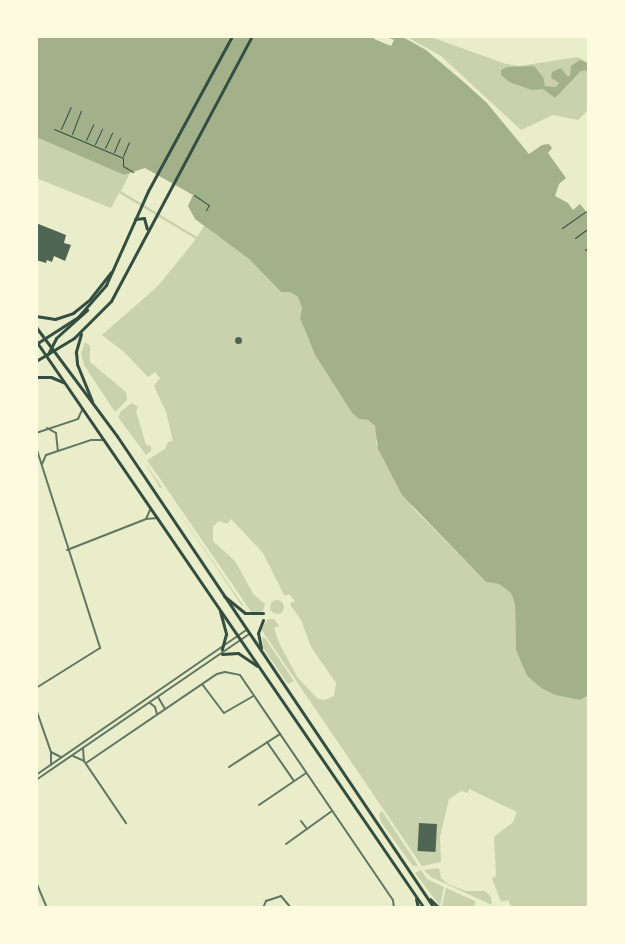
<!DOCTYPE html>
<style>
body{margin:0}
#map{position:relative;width:625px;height:944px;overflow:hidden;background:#e9edc9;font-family:"Work Sans",sans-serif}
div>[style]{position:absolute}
.green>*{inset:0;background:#cad2ad}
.round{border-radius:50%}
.water>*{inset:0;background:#a3b18a}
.building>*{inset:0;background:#4f6655;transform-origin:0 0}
.path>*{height:1px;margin:-0.5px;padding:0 0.5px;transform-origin:0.5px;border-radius:0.5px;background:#344e41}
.minor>*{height:2px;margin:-1px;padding:0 1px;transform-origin:1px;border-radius:1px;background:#617663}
.tertiary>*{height:2px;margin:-1px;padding:0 1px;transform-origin:1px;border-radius:1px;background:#617663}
.secondary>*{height:3px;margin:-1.5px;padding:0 1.5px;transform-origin:1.5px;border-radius:1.5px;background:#344e41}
span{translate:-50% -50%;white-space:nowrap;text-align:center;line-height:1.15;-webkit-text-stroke:4.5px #fefae0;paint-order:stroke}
.frame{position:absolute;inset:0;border:38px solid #fefae0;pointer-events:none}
</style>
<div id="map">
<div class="green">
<div style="clip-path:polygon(405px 36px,428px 36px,506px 64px,519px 66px,578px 57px,589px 63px,589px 109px,578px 120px,553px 115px,521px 130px,441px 56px)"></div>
<div style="clip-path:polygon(36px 137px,124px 175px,130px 173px,121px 191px,197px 237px,204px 226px,249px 259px,280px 291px,290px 292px,298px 297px,302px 308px,300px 318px,315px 355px,352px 413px,359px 419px,368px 420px,375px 426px,378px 434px,376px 443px,384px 461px,414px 509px,486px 582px,499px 584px,511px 593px,515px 604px,516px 650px,527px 676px,541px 688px,555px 695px,580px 700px,589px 695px,589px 908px,512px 908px,508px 900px,501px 902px,492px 878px,496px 876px,494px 837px,513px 822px,517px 812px,469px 789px,468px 793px,461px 791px,449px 799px,440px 837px,441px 862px,422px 866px,261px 629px,268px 619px,274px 619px,279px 626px,274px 628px,279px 643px,298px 678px,318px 699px,325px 700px,334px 696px,336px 683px,311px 647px,301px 620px,291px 606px,290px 603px,295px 601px,289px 594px,285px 596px,283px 593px,263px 553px,231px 519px,227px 524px,219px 521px,213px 526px,213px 541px,235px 561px,254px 595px,265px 604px,263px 611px,252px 613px,147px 460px,165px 449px,168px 442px,173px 441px,166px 412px,154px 386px,160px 378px,155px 372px,148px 377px,124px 352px,102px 335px,158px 286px,196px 239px,119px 193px,111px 208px,36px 178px)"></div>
<div style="clip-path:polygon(85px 342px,90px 346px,90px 362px,126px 392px,127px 400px,115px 412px,84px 365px,81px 354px)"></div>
<div style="clip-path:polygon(132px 403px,138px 407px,136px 411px,146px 445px,151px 446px,151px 451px,146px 455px,118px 417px,121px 411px)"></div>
<div style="clip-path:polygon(144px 461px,243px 605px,242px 606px,162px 487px,160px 488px)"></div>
<div class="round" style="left:270px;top:600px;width:14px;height:14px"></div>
<div style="clip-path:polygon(262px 637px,265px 638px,294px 681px,288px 684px,263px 648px)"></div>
<div style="clip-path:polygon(382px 811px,417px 864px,417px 867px,412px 865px,381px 822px,379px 814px)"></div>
<div style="clip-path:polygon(439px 868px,441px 878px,448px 884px,466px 891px,485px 891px,491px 897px,492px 905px,431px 877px,424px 870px)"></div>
<div style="clip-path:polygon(421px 870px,427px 879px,444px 887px,440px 906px,415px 873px)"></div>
<div style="clip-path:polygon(446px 888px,475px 901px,475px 908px,445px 908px,442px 906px)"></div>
</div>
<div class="water">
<div style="clip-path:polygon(36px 36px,375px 36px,374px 39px,391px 46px,394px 40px,385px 36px,401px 36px,426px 50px,465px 83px,487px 103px,529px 154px,542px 145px,549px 144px,552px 148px,548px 153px,566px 178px,559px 184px,555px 196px,568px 203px,573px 210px,580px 204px,589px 215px,589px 695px,580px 700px,555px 695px,541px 688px,527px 676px,516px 650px,515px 604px,511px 593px,499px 584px,486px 582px,402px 495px,378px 449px,375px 426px,368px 420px,359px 419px,352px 413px,315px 355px,300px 318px,302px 308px,298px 297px,290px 292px,281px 292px,249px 259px,195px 219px,188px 206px,193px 195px,145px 168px,124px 175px,36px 137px)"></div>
<div style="clip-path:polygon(580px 60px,589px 64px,589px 70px,581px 71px,555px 98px,543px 89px,532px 90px,509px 82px,501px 75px,501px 70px,507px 67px,534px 66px,543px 77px,545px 86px,556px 87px,559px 83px,551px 78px,552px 72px,561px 68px,567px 76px,570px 76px,571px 66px)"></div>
</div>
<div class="building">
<div style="clip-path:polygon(36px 223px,66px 235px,64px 243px,71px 245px,65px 261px,54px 256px,52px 262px,47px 260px,46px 263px,36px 260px)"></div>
<div class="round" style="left:234.5px;top:336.5px;width:7px;height:7px"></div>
<div style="left:419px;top:823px;width:18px;height:28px;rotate:3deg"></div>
</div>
<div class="path">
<div style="left:54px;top:129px;width:75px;rotate:22.8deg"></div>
<div style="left:123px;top:158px;width:8px;rotate:90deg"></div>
<div style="left:123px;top:166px;width:12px;rotate:31deg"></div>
<div style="left:61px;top:129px;width:24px;rotate:-66deg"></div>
<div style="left:72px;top:134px;width:25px;rotate:-69deg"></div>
<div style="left:86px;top:140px;width:17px;rotate:-65deg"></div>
<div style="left:95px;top:144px;width:17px;rotate:-65deg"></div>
<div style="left:105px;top:148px;width:17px;rotate:-65deg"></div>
<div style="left:114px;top:152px;width:15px;rotate:-67deg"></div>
<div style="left:123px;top:156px;width:15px;rotate:-67deg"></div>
<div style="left:194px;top:195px;width:18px;rotate:34deg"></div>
<div style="left:209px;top:205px;width:6px;rotate:121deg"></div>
<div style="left:562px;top:228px;width:29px;rotate:-35deg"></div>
<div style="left:575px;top:238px;width:17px;rotate:-36deg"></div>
<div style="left:585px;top:250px;width:5px;rotate:-37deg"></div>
</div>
<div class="minor">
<div style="left:47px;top:428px;width:10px;rotate:29deg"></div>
<div style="left:56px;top:433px;width:18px;rotate:84deg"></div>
<div style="left:36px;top:433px;width:44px;rotate:-18.4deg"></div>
<div style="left:78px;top:419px;width:10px;rotate:-66deg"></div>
<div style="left:36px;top:447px;width:211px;rotate:72.3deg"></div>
<div style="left:100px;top:648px;width:75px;rotate:148deg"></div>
<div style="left:42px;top:464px;width:10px;rotate:-66deg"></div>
<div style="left:46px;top:455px;width:47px;rotate:-18.4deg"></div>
<div style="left:91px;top:440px;width:12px"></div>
<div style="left:146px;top:519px;width:12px;rotate:-66deg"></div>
<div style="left:67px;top:550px;width:85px;rotate:-21.4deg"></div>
<div style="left:146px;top:519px;width:11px;rotate:-5deg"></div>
<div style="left:202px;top:684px;width:36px;rotate:53deg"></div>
<div style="left:224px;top:713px;width:34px;rotate:-30deg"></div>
<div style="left:158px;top:697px;width:14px;rotate:60deg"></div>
<div style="left:150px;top:703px;width:6px;rotate:39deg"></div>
<div style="left:155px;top:707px;width:7px;rotate:74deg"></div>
<div style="left:36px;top:709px;width:46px;rotate:70.8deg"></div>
<div style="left:51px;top:752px;width:13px;rotate:90deg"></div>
<div style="left:267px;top:742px;width:47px;rotate:55.3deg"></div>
<div style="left:83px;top:748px;width:13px;rotate:86deg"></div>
<div style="left:84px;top:761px;width:75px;rotate:55.9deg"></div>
<div style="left:51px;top:752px;width:11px;rotate:27deg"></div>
<div style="left:73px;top:756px;width:12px;rotate:24deg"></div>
<div style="left:86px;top:763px;width:158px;rotate:-34.2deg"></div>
<div style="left:217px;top:674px;width:8px;rotate:-14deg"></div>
<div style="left:225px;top:672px;width:15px;rotate:11deg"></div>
<div style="left:240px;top:675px;width:272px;rotate:55.8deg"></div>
<div style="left:393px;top:900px;width:8px;rotate:83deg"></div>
<div style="left:229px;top:767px;width:61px;rotate:-32.9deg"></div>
<div style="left:259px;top:805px;width:57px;rotate:-34.2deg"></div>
<div style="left:301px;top:821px;width:10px;rotate:53deg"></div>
<div style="left:286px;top:844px;width:57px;rotate:-35.7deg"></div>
<div style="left:36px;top:882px;width:28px;rotate:67deg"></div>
<div style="left:263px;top:908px;width:8px;rotate:-67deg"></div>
<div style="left:266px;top:901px;width:16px;rotate:-18deg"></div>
<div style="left:281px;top:896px;width:16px;rotate:50deg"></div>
<div style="left:499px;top:908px;width:3px"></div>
</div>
<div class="tertiary">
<div style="left:36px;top:775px;width:255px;rotate:-34.6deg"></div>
<div style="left:36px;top:780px;width:258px;rotate:-34.4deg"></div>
</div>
<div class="secondary">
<div style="left:135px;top:219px;width:9px;rotate:-6deg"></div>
<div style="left:144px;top:218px;width:11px;rotate:75deg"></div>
<div style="left:36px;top:316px;width:19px;rotate:9deg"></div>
<div style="left:55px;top:319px;width:19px;rotate:-18deg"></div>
<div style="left:73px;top:313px;width:22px;rotate:-39deg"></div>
<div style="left:90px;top:299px;width:34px;rotate:-52deg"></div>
<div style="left:36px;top:327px;width:136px;rotate:53.4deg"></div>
<div style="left:117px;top:436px;width:569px;rotate:56.11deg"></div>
<div style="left:81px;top:334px;width:19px;rotate:106deg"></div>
<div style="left:76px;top:352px;width:12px;rotate:85deg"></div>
<div style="left:77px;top:364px;width:40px;rotate:68deg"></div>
<div style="left:36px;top:341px;width:687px;rotate:55.62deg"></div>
<div style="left:36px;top:344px;width:50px;rotate:-32.7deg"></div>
<div style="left:78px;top:317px;width:43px;rotate:-48.8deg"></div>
<div style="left:106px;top:285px;width:103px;rotate:-65.9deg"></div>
<div style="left:148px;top:191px;width:176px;rotate:-61.5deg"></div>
<div style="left:48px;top:354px;width:18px;rotate:-63deg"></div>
<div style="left:56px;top:338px;width:42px;rotate:-42.1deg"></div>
<div style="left:36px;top:361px;width:44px;rotate:-31.2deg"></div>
<div style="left:74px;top:338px;width:52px;rotate:-45deg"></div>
<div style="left:111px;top:301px;width:300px;rotate:-62deg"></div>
<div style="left:36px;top:377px;width:15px"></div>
<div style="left:51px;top:377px;width:13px;rotate:23deg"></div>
<div style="left:224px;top:596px;width:27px;rotate:39deg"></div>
<div style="left:245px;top:613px;width:18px"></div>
<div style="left:220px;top:611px;width:24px;rotate:75deg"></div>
<div style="left:226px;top:634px;width:16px;rotate:105deg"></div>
<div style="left:261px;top:648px;width:15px;rotate:-101deg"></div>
<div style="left:258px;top:633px;width:14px;rotate:-69deg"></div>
<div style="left:222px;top:654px;width:16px;rotate:-4deg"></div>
<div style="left:238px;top:653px;width:23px;rotate:34deg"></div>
<div style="left:416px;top:899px;width:9px;rotate:77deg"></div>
<div style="left:430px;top:899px;width:13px;rotate:45deg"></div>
</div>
<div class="frame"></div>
</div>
